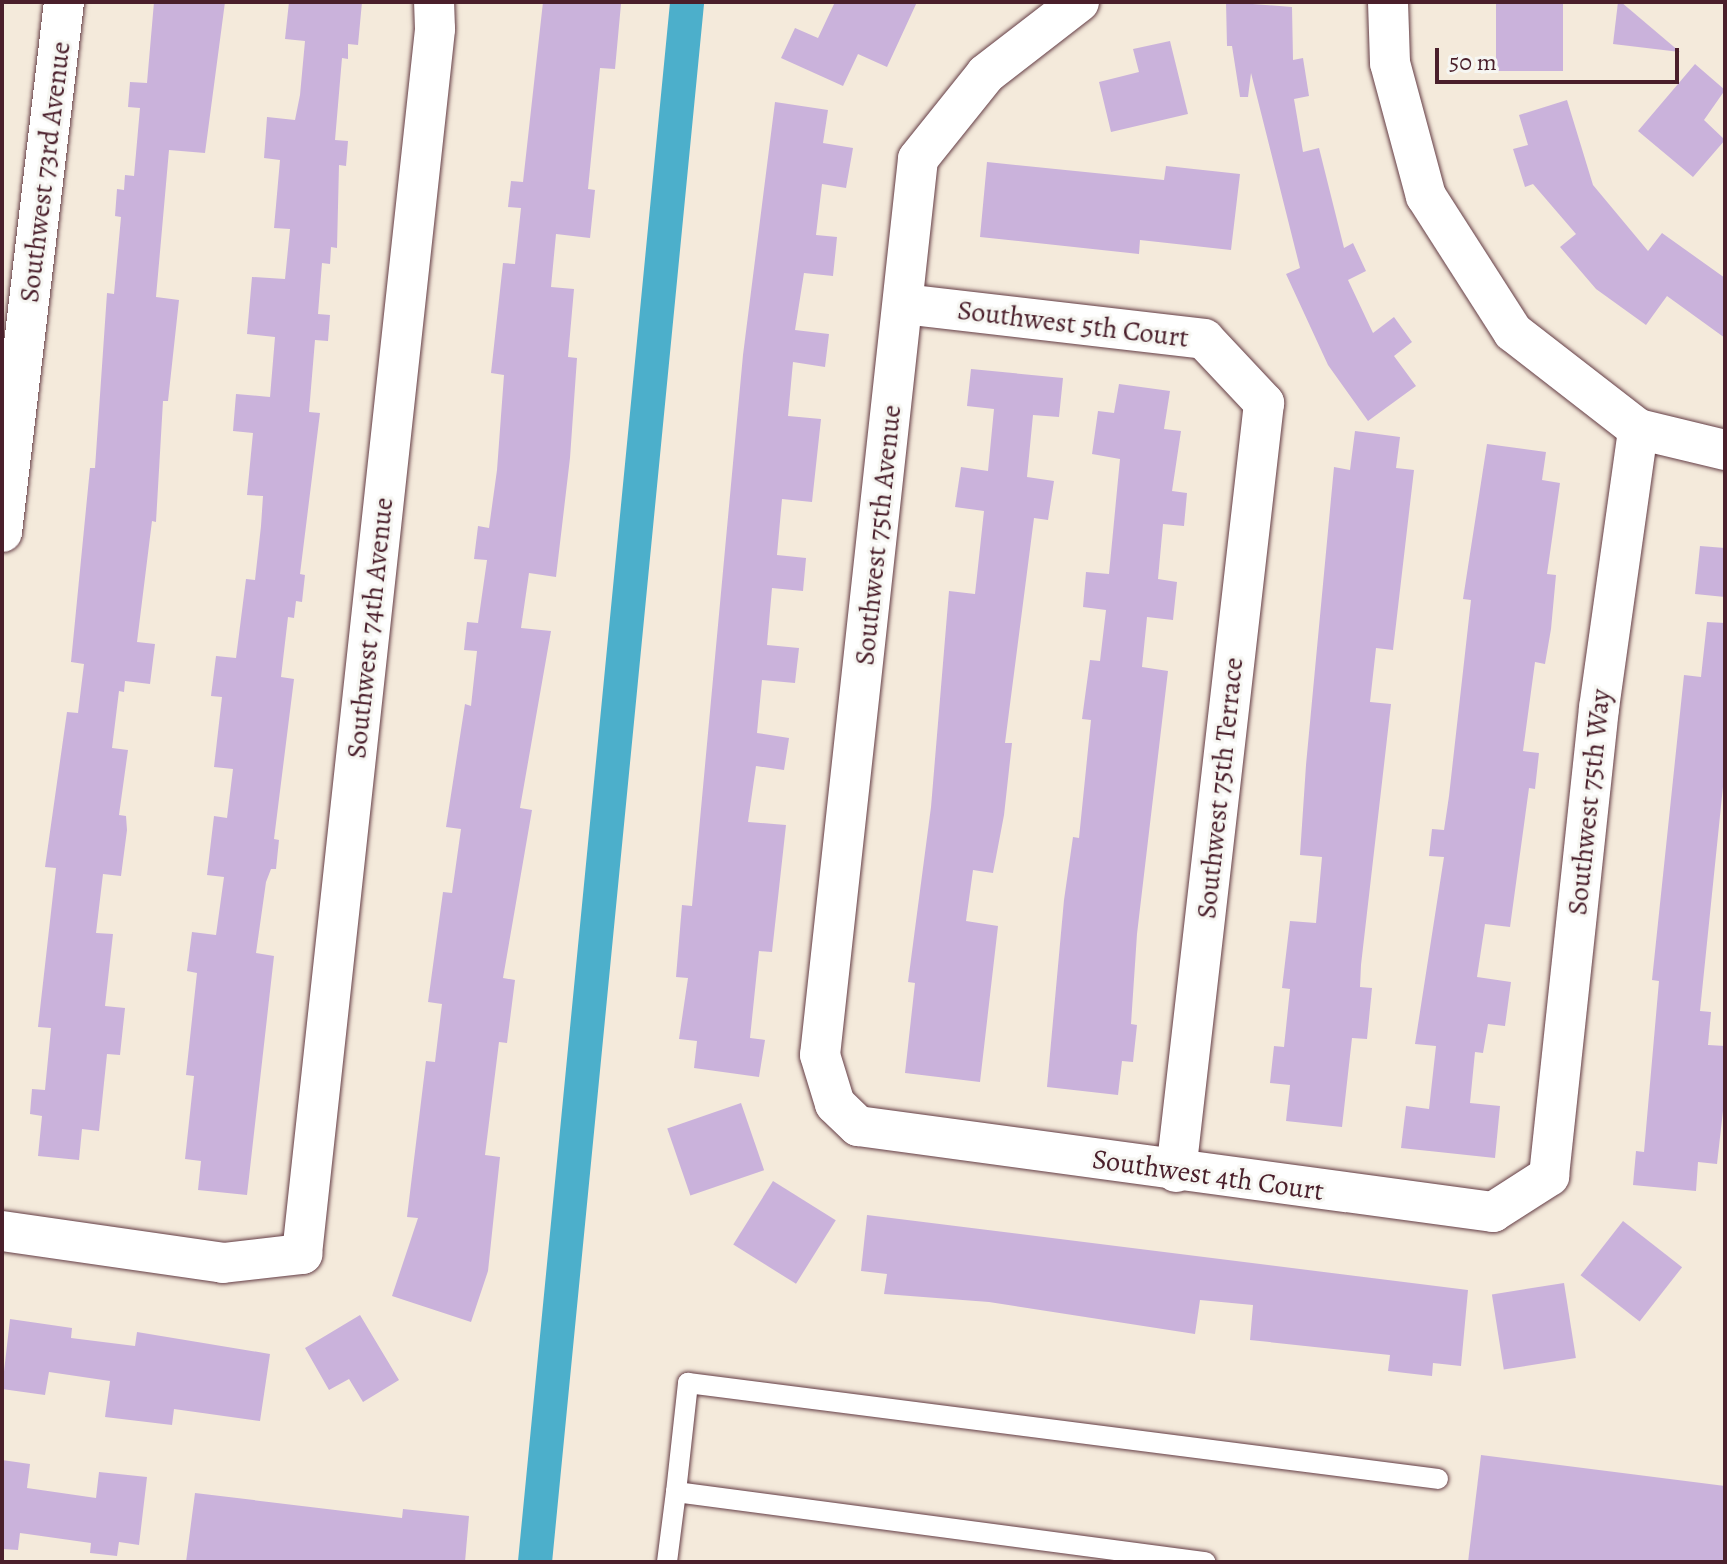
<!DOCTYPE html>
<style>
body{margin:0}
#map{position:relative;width:1727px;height:1564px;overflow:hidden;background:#f4eadb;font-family:Alegreya,serif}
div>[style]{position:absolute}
.canal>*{height:34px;margin:-17px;padding:0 17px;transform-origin:17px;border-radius:17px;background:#4cafcb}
.building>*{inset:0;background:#cab2db;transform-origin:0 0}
.roads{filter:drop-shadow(0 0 2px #643d45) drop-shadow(0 0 2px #643d45)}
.lane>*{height:20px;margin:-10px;padding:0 10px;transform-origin:10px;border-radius:10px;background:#fff}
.street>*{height:40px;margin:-20px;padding:0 20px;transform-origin:20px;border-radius:20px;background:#fff}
span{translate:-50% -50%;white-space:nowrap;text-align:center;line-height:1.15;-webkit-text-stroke:6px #f6f6f2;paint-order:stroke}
.street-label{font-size:28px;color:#4a1f2b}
.frame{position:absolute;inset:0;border:4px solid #4a1f2b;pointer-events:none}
.scale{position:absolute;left:1435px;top:48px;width:244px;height:36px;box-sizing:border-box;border:4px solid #4a1f2b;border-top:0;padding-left:10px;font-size:24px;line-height:28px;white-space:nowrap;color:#4a1f2b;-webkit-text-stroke:6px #f6f6f2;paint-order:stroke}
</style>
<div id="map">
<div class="canal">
<div style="left:535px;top:1562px;width:1567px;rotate:-84.43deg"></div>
</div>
<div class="building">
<div style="clip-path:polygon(154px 2px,225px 2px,205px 153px,169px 150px,156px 297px,179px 300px,168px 401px,163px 401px,156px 522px,152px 521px,137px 642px,155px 644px,150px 684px,125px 681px,124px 692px,119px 691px,112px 748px,128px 750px,119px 815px,126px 816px,127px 830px,121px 876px,103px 874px,96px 933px,113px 934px,105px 1006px,125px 1008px,120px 1055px,107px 1054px,99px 1131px,82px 1129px,79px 1160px,38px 1156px,42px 1116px,30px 1114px,32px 1089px,45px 1090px,51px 1028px,38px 1027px,56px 868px,45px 867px,67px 712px,78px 713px,84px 664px,71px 662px,90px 468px,95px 468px,107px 293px,114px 294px,121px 217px,115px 216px,117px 189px,124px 190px,125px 175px,134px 176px,140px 108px,128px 107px,130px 82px,147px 83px)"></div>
<div style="clip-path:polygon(289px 2px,362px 2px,358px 45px,348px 44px,348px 59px,342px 58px,335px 140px,348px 141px,346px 166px,339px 165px,337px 248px,331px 247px,330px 264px,322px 263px,318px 314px,330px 315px,328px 341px,315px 340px,309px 412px,320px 413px,300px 574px,305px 575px,302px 602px,296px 601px,294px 618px,288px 617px,281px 677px,294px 679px,274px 839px,279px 840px,276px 869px,271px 869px,266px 882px,256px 953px,274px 956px,247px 1195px,198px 1190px,201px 1161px,185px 1159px,194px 1076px,186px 1075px,197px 973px,187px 971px,192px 932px,216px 935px,224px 877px,207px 875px,214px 816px,227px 818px,233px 769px,214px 767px,222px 697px,211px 696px,216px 656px,236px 658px,246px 579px,255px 580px,261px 526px,263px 496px,247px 495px,253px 433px,233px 431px,236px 394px,270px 397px,275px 337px,247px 334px,252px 277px,285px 279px,290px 229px,274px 228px,280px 160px,264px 158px,267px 117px,295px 120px,300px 95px,305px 41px,285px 39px)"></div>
<div style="clip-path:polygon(543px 2px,621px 4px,615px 69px,600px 68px,588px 189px,595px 190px,590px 238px,556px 234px,551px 287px,574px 289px,568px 357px,577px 358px,570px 458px,556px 577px,529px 573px,521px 628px,551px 631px,520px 808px,532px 810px,503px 978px,515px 980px,507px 1043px,499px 1042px,485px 1155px,500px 1157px,488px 1271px,471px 1322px,392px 1296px,418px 1218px,407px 1217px,426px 1061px,435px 1062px,442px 1004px,428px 1002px,443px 892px,452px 893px,461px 829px,446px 827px,465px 704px,471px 706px,477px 651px,464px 650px,467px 622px,478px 623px,487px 560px,474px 559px,478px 526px,489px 528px,497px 470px,504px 375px,491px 373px,503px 263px,515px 264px,521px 208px,508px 207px,511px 181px,523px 182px)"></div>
<div style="clip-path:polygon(835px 2px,917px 2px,887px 67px,858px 54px,843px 86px,781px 58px,795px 28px,818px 38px)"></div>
<div style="clip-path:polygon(1226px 2px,1292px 7px,1293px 60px,1303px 58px,1309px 96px,1294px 99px,1303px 152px,1319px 148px,1344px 248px,1353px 243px,1366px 271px,1348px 280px,1373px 333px,1394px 317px,1412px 342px,1394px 356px,1416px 386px,1368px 421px,1328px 365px,1286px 274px,1300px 268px,1251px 73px,1248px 97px,1240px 97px,1232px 46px,1227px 46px)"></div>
<div style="left:1496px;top:2px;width:67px;height:69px"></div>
<div style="clip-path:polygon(1618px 2px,1621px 2px,1680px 52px,1613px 44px)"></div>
<div style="clip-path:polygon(1170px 41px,1188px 114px,1111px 132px,1099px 82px,1139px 72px,1133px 49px)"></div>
<div style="clip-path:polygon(1695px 64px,1725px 90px,1704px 120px,1725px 140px,1693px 177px,1638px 131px)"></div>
<div style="clip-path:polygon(1567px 100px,1593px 185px,1648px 251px,1662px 233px,1725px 278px,1725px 338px,1667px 296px,1646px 325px,1596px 289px,1560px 247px,1576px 234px,1533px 184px,1525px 187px,1513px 149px,1528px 145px,1519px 115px)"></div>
<div style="clip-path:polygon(775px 102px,828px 110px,823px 143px,853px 148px,846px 188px,822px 184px,816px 235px,837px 237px,833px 276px,804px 273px,795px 330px,829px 334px,825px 367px,793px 362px,788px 416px,821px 419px,812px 502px,782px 499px,777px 555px,806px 558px,803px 591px,772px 588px,767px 645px,799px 648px,795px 683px,762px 680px,757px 733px,789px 738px,784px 770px,756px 766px,748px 822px,786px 825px,772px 952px,759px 951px,750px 1038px,765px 1040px,759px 1077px,694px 1068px,697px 1041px,679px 1039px,688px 978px,676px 977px,682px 905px,692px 906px,743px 355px)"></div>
<div style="clip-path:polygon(987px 162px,1164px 180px,1166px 166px,1240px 174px,1231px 250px,1140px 240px,1139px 254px,980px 237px)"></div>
<div style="clip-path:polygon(971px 369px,1063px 378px,1059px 417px,1033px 415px,1027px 477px,1054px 481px,1048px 520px,1034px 518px,1005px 743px,1012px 743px,1004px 815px,993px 873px,973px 870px,966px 921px,998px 926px,980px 1082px,905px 1073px,915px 983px,908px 982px,931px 807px,949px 591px,975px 594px,984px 511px,955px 507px,961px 467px,988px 471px,994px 409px,967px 406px)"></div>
<div style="clip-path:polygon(1119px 384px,1170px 391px,1164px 429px,1181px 431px,1172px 491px,1187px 493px,1184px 526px,1163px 524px,1158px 579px,1177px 582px,1173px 620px,1147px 617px,1142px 667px,1168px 671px,1137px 934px,1131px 1024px,1137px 1025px,1133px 1062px,1122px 1061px,1118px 1095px,1047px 1087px,1064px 900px,1073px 837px,1079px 838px,1091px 720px,1082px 719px,1090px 660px,1100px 661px,1106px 610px,1083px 607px,1086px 572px,1109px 574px,1120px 459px,1092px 454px,1098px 411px,1114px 413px)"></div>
<div style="clip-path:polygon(1355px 431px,1400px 437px,1396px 468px,1414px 470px,1393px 650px,1376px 648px,1370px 702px,1391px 704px,1361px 965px,1360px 987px,1372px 988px,1367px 1039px,1352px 1038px,1342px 1127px,1286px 1121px,1290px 1085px,1270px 1083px,1274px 1046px,1284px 1047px,1290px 989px,1282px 988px,1290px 921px,1316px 923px,1322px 857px,1300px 855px,1306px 765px,1334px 467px,1350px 470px)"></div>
<div style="clip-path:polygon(1487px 444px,1546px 452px,1542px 480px,1560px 483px,1547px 574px,1556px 575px,1551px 629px,1545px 664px,1535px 662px,1523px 751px,1539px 753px,1535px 789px,1529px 788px,1510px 927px,1485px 924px,1477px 977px,1511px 982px,1505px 1026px,1488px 1024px,1483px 1053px,1475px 1052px,1470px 1103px,1500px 1106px,1495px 1158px,1401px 1148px,1406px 1106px,1429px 1109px,1436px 1046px,1415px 1044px,1444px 857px,1429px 856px,1432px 829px,1444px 830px,1449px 796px,1471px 600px,1463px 599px)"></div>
<div style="clip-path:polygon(1700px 546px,1725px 548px,1725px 597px,1695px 594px)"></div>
<div style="clip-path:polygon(1707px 622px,1725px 623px,1725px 767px,1700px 1011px,1711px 1012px,1708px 1045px,1725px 1046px,1725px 1093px,1717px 1164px,1698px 1162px,1696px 1191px,1633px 1185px,1636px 1151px,1644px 1152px,1659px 981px,1652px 980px,1684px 675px,1701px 677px)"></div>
<div style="left:741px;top:1103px;width:71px;height:78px;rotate:71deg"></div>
<div style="left:773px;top:1181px;width:74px;height:75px;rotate:32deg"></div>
<div style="clip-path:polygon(867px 1215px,1468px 1290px,1461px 1366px,1433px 1363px,1432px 1376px,1388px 1371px,1390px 1355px,1250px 1340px,1253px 1305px,1200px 1300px,1195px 1334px,989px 1302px,884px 1294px,887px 1274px,861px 1271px)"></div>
<div style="left:1623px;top:1221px;width:75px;height:69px;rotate:38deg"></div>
<div style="left:1564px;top:1283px;width:76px;height:73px;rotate:81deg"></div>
<div style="clip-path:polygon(360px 1315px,399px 1380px,363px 1402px,349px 1379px,329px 1390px,305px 1348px)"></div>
<div style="clip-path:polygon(10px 1319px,72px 1328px,71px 1338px,135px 1346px,137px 1332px,270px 1354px,260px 1421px,174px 1409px,172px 1425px,105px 1417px,110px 1381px,49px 1372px,45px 1395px,2px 1389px)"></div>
<div style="clip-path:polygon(1481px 1455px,1725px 1486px,1725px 1562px,1468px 1562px)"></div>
<div style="clip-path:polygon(2px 1460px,30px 1464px,27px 1488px,96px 1498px,99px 1472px,147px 1477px,139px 1545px,119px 1542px,117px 1556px,90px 1553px,91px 1543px,20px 1533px,18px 1550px,2px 1549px)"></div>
<div style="clip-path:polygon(195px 1493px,402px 1518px,403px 1509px,469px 1516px,465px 1562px,186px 1562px)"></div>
</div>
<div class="roads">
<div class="lane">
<div style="left:676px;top:1492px;width:110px;rotate:-83.7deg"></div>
<div style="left:688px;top:1383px;width:756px;rotate:7.29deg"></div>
<div style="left:667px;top:1562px;width:71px;rotate:-82.7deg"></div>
<div style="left:676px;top:1492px;width:534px;rotate:7.54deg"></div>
</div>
<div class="street">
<div style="left:1079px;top:2px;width:118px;rotate:142.3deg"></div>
<div style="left:986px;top:74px;width:109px;rotate:128.7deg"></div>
<div style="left:918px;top:159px;width:901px;rotate:96.24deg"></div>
<div style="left:820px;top:1055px;width:51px;rotate:73deg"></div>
<div style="left:835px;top:1104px;width:32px;rotate:44deg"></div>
<div style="left:858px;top:1126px;width:641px;rotate:7.71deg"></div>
<div style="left:1493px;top:1212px;width:67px;rotate:-32.7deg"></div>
<div style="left:1549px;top:1176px;width:471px;rotate:-83.9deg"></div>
<div style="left:1599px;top:708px;width:282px;rotate:-82deg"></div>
<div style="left:1388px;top:2px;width:61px;rotate:88.1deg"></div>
<div style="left:1390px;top:63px;width:138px;rotate:74.9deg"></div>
<div style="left:1426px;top:196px;width:161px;rotate:57.4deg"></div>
<div style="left:1513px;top:332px;width:158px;rotate:37.8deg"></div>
<div style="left:1638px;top:429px;width:89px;rotate:13.6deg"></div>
<div style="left:903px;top:304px;width:303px;rotate:6.6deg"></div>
<div style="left:1204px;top:339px;width:88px;rotate:46.8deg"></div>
<div style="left:1264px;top:403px;width:774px;rotate:96.53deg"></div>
<div style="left:2px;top:532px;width:534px;rotate:-83.33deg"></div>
<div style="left:2px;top:1231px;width:223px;rotate:8.2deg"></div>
<div style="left:223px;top:1263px;width:80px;rotate:-6.5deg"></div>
<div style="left:302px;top:1254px;width:1232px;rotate:-83.8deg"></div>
<div style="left:435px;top:29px;width:27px;rotate:-92deg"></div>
</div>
</div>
<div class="street-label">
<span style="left:45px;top:172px;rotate:-83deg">Southwest 73rd Avenue</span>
<span style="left:1073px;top:324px;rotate:7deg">Southwest 5th Court</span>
<span style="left:878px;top:535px;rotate:-84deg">Southwest 75th Avenue</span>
<span style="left:370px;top:628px;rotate:-84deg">Southwest 74th Avenue</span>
<span style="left:1220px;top:788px;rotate:-84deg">Southwest 75th Terrace</span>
<span style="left:1589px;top:802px;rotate:-84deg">Southwest 75th Way</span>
<span style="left:1208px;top:1175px;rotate:8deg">Southwest 4th Court</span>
</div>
<div class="frame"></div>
<div class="scale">50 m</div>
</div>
